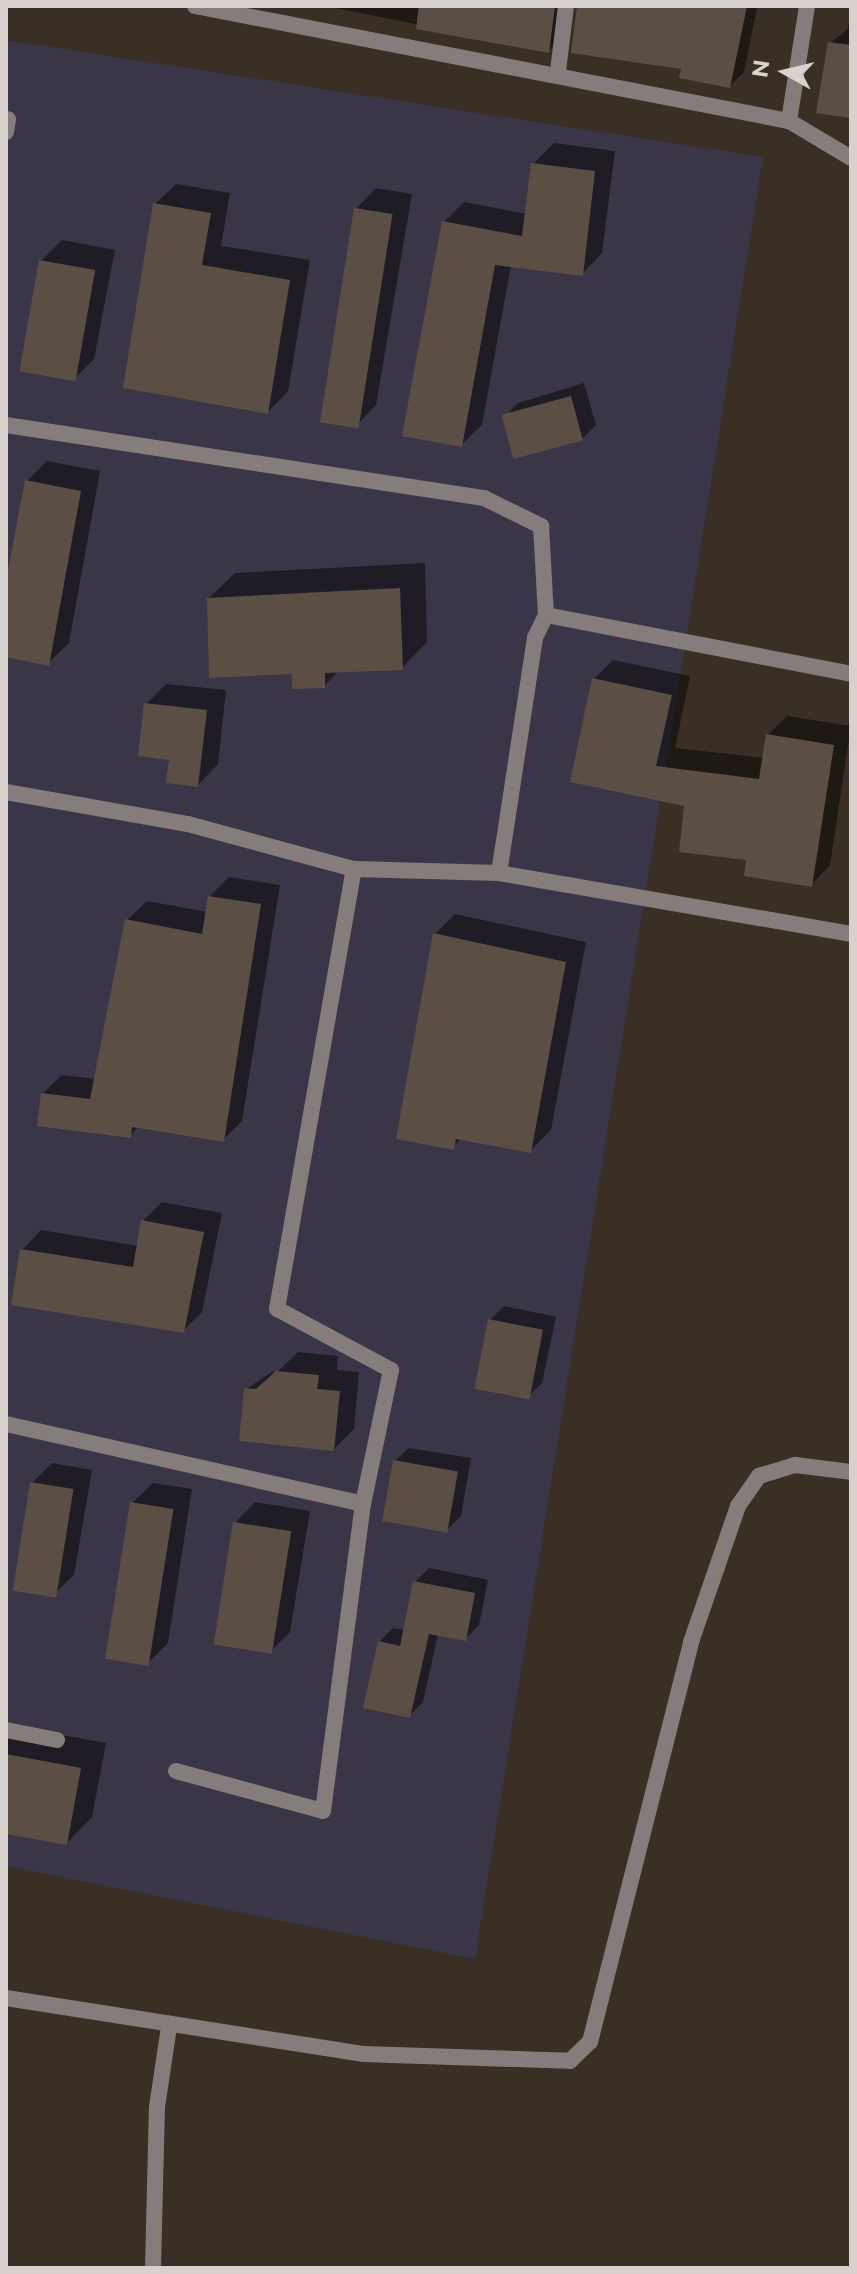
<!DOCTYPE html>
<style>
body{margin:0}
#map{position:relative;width:857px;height:2274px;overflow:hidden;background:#392f25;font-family:Montserrat,sans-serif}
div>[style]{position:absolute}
.commercial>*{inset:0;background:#3a3647}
.shadow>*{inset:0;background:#0007}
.building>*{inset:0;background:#5b4f45;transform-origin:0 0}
.lane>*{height:16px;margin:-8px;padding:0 8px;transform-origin:8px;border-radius:8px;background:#857d7c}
.street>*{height:16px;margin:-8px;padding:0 8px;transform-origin:8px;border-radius:8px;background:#857d7c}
span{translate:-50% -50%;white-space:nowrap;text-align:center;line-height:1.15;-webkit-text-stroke:8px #392f25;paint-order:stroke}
.frame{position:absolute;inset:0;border:8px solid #d9d2cc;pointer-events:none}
.north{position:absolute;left:745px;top:32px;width:80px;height:80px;-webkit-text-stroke:6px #392f25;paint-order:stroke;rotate:278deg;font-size:22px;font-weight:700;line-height:32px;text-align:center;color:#d9d2cc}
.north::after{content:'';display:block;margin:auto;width:28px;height:36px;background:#d9d2cc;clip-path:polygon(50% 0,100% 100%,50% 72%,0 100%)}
</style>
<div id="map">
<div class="commercial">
<div style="clip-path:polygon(6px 40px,763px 157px,475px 1959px,6px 1866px)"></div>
</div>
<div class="shadow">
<div style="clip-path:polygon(326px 6px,567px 6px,563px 37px,548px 51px)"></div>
<div style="clip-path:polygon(579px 6px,777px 6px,757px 8px,744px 72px,730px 86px)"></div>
<div style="clip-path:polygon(851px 10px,851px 116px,830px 43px,848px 29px)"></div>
<div style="clip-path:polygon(554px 143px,615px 151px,602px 253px,582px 274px,511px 265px,482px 425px,461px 445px,444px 222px,464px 202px,527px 214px,533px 164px)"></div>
<div style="clip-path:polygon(176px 184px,230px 193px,221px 246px,310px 260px,288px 391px,268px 412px,155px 204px)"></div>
<div style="clip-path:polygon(376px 188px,412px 194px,376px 405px,356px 426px,356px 209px)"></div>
<div style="clip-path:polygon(62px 240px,115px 250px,94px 359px,74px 379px,41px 261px)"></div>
<div style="clip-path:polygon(584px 383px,596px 425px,582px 439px,504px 417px,518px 403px)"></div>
<div style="clip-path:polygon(47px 461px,100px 471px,69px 643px,48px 663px,6px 655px,6px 592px,27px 481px)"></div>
<div style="clip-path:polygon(425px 563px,427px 642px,402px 668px,339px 671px,324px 686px,293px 672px,209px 598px,235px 573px)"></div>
<div style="clip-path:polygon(613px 660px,690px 676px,675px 748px,764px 758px,768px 735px,787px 716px,851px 726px,830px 865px,811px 885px,749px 859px,687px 805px,572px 781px,594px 679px)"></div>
<div style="clip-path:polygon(166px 684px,226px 690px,218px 764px,198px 785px,171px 758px,146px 704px)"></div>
<div style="clip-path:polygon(229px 877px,280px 885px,242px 1121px,223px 1140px,139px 1126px,130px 1136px,42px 1094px,62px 1075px,96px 1079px,127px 920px,147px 901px,207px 912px,209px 897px)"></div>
<div style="clip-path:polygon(455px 914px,586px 942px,551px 1130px,530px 1151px,462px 1138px,453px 1147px,435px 934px)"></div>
<div style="clip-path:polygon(162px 1202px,222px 1213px,202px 1312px,183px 1331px,22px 1250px,41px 1230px,139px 1246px,143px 1221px)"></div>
<div style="clip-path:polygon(504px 1306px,556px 1317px,542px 1383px,528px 1397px,490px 1320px)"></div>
<div style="clip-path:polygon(298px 1352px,338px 1356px,337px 1370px,359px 1372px,354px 1429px,334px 1449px,246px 1389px,275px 1370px,262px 1387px)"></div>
<div style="clip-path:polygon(409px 1448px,471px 1458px,461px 1516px,447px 1530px,395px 1461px)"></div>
<div style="clip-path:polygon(52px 1463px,92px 1470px,74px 1575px,53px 1595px,32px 1483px)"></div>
<div style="clip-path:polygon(153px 1483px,192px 1489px,168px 1643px,148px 1663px,132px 1503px)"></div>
<div style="clip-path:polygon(255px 1502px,310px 1511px,290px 1632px,270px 1652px,235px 1523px)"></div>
<div style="clip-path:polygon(429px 1568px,488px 1580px,479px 1625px,465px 1639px,438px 1634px,423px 1702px,409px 1716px,379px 1642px,393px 1628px,405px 1630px,415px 1582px)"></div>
<div style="clip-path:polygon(6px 1725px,106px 1743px,92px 1817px,67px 1843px,6px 1832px)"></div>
</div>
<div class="building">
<div style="clip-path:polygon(419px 6px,555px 6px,549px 53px,416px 29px)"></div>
<div style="clip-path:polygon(577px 6px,747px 6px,730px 88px,679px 78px,681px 69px,571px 53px)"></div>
<div style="clip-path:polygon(828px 42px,851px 45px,851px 118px,816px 113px)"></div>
<div style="clip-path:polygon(531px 163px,595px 171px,583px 276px,495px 265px,462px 447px,402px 436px,442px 221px,522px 236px)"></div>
<div style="clip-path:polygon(153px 203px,211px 213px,202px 265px,290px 280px,268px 414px,123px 388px)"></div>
<div style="left:354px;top:208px;width:39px;height:217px;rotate:9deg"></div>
<div style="left:39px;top:260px;width:57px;height:113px;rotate:10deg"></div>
<div style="left:571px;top:396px;width:46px;height:72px;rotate:75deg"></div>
<div style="clip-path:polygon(25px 480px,81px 491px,49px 666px,6px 657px,6px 581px)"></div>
<div style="clip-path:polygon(400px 588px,403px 670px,325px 673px,325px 688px,292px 689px,292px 674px,209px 678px,207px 598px)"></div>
<div style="clip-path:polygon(592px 678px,672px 695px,656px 766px,759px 779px,766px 734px,834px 745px,812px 887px,744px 876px,746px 860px,679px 852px,684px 806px,570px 782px)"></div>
<div style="clip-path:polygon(144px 703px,207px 710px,198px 787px,166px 783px,169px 760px,138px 756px)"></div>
<div style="clip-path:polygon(208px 896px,261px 904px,224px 1142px,132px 1127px,131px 1138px,37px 1126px,41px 1093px,90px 1099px,125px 919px,202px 934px)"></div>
<div style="clip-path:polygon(433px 933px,566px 962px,531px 1153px,456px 1139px,454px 1150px,396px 1139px)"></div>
<div style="clip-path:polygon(141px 1220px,204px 1232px,184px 1333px,11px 1305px,20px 1249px,133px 1267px)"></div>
<div style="left:488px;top:1319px;width:56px;height:71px;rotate:11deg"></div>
<div style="clip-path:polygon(276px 1371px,319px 1375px,317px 1389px,340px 1391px,334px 1451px,239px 1441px,244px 1388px,256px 1389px)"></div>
<div style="left:393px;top:1460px;width:66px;height:62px;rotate:10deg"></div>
<div style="left:30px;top:1482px;width:44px;height:110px;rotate:9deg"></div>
<div style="left:130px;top:1502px;width:44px;height:159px;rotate:9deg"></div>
<div style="left:233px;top:1522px;width:59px;height:124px;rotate:9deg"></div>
<div style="clip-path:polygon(413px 1581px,475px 1593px,466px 1641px,429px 1634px,410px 1718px,363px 1708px,378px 1641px,400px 1646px)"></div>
<div style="clip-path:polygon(6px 1754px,81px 1768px,67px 1845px,6px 1834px)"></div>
</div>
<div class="lane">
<div style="left:6px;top:132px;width:13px;rotate:-81deg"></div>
<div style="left:6px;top:425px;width:484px;rotate:8.7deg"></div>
<div style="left:484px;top:498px;width:64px;rotate:26.2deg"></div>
<div style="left:541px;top:526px;width:89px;rotate:86.8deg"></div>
<div style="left:546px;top:615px;width:25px;rotate:116deg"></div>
<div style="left:535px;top:638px;width:238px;rotate:98.7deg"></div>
<div style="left:546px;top:615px;width:311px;rotate:10.9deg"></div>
<div style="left:6px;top:792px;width:185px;rotate:10deg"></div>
<div style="left:188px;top:824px;width:172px;rotate:15.2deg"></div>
<div style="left:354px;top:869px;width:145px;rotate:1.6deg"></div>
<div style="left:499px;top:873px;width:357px;rotate:9.8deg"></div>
<div style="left:6px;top:1424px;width:366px;rotate:12.6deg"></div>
<div style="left:6px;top:1730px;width:52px;rotate:11.1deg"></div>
<div style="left:176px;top:1771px;width:152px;rotate:15.2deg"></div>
<div style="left:323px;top:1811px;width:310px;rotate:-82.6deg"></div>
<div style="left:363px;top:1504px;width:137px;rotate:-78.2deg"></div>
<div style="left:391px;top:1370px;width:129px;rotate:-151.8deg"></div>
<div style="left:277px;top:1309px;width:447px;rotate:-80.1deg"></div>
</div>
<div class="street">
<div style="left:195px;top:6px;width:605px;rotate:10.96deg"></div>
<div style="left:789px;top:121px;width:72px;rotate:30.8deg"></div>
<div style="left:558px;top:71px;width:65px;rotate:-83deg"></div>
<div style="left:789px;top:121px;width:116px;rotate:-81.1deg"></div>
<div style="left:6px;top:1998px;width:361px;rotate:8.9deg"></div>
<div style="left:363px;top:2054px;width:207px;rotate:1.9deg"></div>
<div style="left:570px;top:2061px;width:28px;rotate:-44deg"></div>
<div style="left:590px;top:2042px;width:413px;rotate:-75.8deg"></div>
<div style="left:691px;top:1642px;width:144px;rotate:-70.9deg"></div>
<div style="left:738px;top:1506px;width:37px;rotate:-55deg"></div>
<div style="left:759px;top:1476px;width:38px;rotate:-17deg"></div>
<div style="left:795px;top:1465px;width:56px;rotate:7.1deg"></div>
<div style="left:153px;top:2268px;width:161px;rotate:-88.6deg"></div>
<div style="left:157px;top:2107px;width:81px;rotate:-81.5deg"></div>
</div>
<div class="frame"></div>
<div class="north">N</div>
</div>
